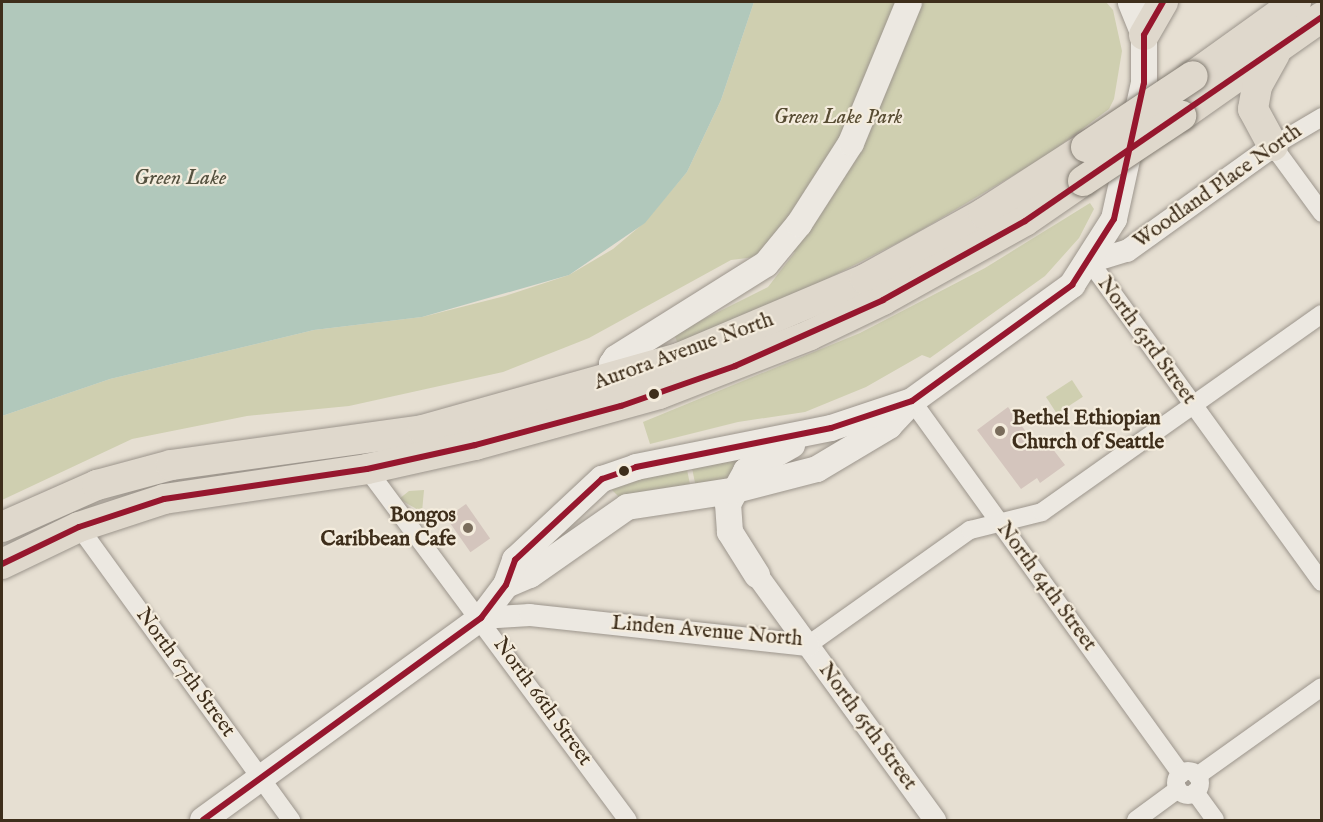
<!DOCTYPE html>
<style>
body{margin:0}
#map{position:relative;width:1323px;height:822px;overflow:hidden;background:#e6dfd2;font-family:"IM FELL English",serif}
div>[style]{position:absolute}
.green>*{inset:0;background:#cfcfb0;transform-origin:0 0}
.water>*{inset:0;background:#b1c8bb}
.building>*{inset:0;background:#d4c5bd;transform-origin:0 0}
.roads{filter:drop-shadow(0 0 2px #9c958c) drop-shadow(0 0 2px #9c958c)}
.minor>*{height:18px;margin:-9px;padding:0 9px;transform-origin:9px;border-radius:9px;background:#ece8e1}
.minor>.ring{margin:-9px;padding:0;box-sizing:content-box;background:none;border:18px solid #ece8e1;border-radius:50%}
.tertiary>*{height:22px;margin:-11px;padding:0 11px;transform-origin:11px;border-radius:11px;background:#ece8e1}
.secondary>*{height:26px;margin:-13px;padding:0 13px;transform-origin:13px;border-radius:13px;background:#ece8e1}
.trunk>*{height:30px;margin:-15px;padding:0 15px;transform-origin:15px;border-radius:15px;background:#dfd8cc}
.bridges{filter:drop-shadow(0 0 2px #847d73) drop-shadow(0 0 2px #847d73)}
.trunk-bridge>*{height:30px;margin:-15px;padding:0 15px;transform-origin:15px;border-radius:15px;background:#dfd8cc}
.bus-1>*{height:6px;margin:-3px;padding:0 3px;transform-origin:3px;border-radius:3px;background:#96172e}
.dots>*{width:16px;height:16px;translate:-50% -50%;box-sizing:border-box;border:3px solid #f4ecdd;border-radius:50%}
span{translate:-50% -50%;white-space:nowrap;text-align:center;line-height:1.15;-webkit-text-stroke:4.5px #f4ecdd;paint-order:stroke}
.park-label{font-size:21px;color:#574c33;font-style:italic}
.street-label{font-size:21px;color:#3e2e1b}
.poi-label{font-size:21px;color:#3e2e1b;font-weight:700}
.left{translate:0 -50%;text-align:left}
.right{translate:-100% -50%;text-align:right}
.water-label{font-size:22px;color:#555240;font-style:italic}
.frame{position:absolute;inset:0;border:3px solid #3e2e1b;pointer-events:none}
</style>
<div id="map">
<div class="green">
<div style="clip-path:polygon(754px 2px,1106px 2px,1113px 10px,1122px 51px,1114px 99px,1109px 109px,1046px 156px,911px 236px,786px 300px,678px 344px,674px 334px,768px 287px,795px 252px,731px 260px,589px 338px,503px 372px,349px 406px,247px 416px,132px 439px,2px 500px,2px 416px,110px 379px,314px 330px,422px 317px,505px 296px,569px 275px,613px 249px,645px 222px,687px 172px,721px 100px)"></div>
<div style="clip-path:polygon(1090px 203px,1094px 209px,1079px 238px,1045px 276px,930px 358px,922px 355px,866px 387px,805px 412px,738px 422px,650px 444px,643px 422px,860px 333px,985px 268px)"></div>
<div style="left:1072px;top:380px;width:20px;height:31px;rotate:57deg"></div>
<div style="clip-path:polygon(757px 449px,727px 482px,696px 488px,691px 463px)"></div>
<div style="clip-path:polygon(686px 465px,691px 489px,622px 500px,608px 486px)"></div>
<div style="clip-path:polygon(424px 490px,422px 512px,399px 499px,409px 491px)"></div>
</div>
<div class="water">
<div style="clip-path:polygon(2px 2px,754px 2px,721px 100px,687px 172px,645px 223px,569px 275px,422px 317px,314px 330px,110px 379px,2px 416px)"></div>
</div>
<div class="building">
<div style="clip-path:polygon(1008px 407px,1040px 451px,1049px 444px,1065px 465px,1040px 483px,1037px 478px,1021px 489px,977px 430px)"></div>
<div style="left:466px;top:504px;width:42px;height:24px;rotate:55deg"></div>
</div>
<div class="roads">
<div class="minor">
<div style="left:1322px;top:117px;width:57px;rotate:149.4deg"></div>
<div style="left:1273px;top:146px;width:83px;rotate:53.8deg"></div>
<div style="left:1090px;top:262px;width:395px;rotate:54.1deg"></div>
<div style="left:912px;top:401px;width:460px;rotate:54.2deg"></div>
<div style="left:367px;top:469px;width:437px;rotate:53.4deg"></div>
<div style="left:79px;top:527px;width:362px;rotate:54.1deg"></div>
<div style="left:808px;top:645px;width:199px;rotate:-35.4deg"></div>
<div style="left:970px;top:530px;width:74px;rotate:-14deg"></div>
<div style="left:1042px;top:512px;width:343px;rotate:-35.3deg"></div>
<div class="ring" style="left:1176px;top:771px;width:6px;height:6px"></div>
<div style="left:1197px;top:776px;width:153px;rotate:-35.5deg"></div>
<div style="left:1195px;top:792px;width:34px;rotate:54deg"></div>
<div style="left:1136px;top:820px;width:52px;rotate:-36.4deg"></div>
</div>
<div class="tertiary">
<div style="left:1090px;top:262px;width:39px;rotate:-17deg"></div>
<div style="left:1127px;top:251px;width:180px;rotate:-35.7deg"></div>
<div style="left:757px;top:575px;width:303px;rotate:54deg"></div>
<div style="left:481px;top:618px;width:49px;rotate:-3.5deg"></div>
<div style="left:530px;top:615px;width:280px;rotate:6.2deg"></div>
</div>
<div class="secondary">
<div style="left:614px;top:380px;width:16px;rotate:-97deg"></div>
<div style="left:612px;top:364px;width:7px;rotate:-56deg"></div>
<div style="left:616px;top:358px;width:177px;rotate:-32.1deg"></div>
<div style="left:766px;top:264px;width:52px;rotate:-50.5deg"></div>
<div style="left:799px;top:224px;width:96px;rotate:-57.3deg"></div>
<div style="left:851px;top:143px;width:152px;rotate:-67.6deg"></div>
<div style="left:757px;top:575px;width:51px;rotate:-122.1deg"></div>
<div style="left:730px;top:532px;width:28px;rotate:-94deg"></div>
<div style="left:728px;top:504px;width:38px;rotate:-61deg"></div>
<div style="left:746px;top:471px;width:53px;rotate:-29.5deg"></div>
<div style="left:506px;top:585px;width:26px;rotate:-23deg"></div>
<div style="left:530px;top:575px;width:118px;rotate:-35deg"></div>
<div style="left:627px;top:507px;width:106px;rotate:-8.7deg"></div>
<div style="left:732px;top:491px;width:88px;rotate:-14.5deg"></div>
<div style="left:817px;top:469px;width:84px;rotate:-30.8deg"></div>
<div style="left:889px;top:426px;width:34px;rotate:-47deg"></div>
<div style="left:912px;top:401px;width:198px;rotate:-35.9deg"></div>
<div style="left:1072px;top:285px;width:78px;rotate:-57.5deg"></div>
<div style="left:1114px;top:219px;width:139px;rotate:-77.6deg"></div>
<div style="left:1144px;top:83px;width:48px;rotate:-90deg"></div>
<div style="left:1144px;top:35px;width:35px;rotate:-112deg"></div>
<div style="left:203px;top:820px;width:344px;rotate:-36deg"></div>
<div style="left:481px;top:618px;width:41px;rotate:-52.9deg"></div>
<div style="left:506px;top:585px;width:27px;rotate:-70deg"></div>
<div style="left:515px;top:560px;width:119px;rotate:-43deg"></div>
<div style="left:602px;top:479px;width:36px;rotate:-19deg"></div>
<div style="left:636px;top:467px;width:199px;rotate:-11.3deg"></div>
<div style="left:831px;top:428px;width:82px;rotate:-18.4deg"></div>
</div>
<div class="trunk">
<div style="left:1144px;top:35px;width:38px;rotate:-60deg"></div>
<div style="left:1193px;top:76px;width:127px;rotate:-35.7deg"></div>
<div style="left:1181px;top:116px;width:172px;rotate:-35.1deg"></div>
<div style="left:1273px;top:146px;width:42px;rotate:-118.4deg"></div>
<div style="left:1253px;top:109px;width:23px;rotate:-80deg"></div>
<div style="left:1257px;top:86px;width:37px;rotate:-61deg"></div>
<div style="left:2px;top:527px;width:104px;rotate:-23.9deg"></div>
<div style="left:97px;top:485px;width:77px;rotate:-15.1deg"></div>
<div style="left:171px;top:465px;width:254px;rotate:-7.9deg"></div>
<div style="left:423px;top:430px;width:266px;rotate:-15.7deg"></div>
<div style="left:679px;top:358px;width:202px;rotate:-23deg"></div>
<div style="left:865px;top:279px;width:136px;rotate:-29deg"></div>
<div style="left:984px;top:213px;width:121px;rotate:-32.9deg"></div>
<div style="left:2px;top:564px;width:85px;rotate:-25.7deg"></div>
<div style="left:79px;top:527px;width:89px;rotate:-18.2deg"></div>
<div style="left:164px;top:499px;width:205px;rotate:-8.4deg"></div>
<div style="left:367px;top:469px;width:111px;rotate:-12.5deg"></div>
<div style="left:475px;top:445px;width:191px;rotate:-15.5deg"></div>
<div style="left:659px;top:394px;width:162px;rotate:-21.3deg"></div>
<div style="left:810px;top:335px;width:81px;rotate:-25.6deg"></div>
<div style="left:883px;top:300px;width:162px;rotate:-29.1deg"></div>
<div style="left:1025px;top:221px;width:70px;rotate:-34.6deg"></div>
</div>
</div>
<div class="bridges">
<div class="trunk-bridge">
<div style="left:1086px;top:147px;width:128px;rotate:-33.6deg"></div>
<div style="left:1083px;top:181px;width:118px;rotate:-33.6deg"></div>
</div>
</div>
<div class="bus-1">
<div style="left:2px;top:564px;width:85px;rotate:-25.7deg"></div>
<div style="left:79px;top:527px;width:89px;rotate:-18.2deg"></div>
<div style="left:164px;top:499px;width:205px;rotate:-8.4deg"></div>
<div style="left:367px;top:469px;width:111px;rotate:-12.5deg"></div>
<div style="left:475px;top:445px;width:151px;rotate:-15deg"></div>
<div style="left:621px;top:406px;width:121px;rotate:-19.3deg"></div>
<div style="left:735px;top:366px;width:162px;rotate:-24deg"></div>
<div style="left:883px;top:300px;width:162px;rotate:-29.1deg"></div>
<div style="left:1025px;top:221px;width:360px;rotate:-34.5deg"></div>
<div style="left:203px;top:820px;width:344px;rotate:-36deg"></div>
<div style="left:481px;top:618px;width:41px;rotate:-52.9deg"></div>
<div style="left:506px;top:585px;width:27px;rotate:-70deg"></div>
<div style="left:515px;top:560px;width:119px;rotate:-43deg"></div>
<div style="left:602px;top:479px;width:36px;rotate:-19deg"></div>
<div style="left:636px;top:467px;width:199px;rotate:-11.3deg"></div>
<div style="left:831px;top:428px;width:85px;rotate:-18.4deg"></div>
<div style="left:912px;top:401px;width:198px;rotate:-35.9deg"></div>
<div style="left:1072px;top:285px;width:78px;rotate:-57.5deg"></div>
<div style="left:1114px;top:219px;width:139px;rotate:-77.6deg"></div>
<div style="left:1144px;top:83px;width:48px;rotate:-90deg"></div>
<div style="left:1144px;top:35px;width:38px;rotate:-60deg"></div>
</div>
<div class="dots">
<div style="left:654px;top:394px;background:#3e2e1b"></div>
<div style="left:1000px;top:431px;background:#796c5b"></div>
<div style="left:624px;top:471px;background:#3e2e1b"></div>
<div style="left:468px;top:528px;background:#796c5b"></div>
</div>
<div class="park-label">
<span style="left:838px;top:118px">Green Lake Park</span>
</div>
<div class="street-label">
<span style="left:1218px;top:187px;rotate:-35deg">Woodland Place North</span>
<span style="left:1146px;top:341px;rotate:54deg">North 63rd Street</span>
<span style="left:684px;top:352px;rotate:-20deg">Aurora Avenue North</span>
<span style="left:1046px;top:587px;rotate:54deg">North 64th Street</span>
<span style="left:707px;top:632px;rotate:5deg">Linden Avenue North</span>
<span style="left:185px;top:673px;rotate:54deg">North 67th Street</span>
<span style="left:542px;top:702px;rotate:54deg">North 66th Street</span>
<span style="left:867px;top:727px;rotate:54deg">North 65th Street</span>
</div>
<div class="poi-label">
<span class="left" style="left:1012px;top:431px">Bethel Ethiopian<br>Church of Seattle</span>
<span class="right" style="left:456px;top:528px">Bongos<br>Caribbean Cafe</span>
</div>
<div class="water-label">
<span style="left:180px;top:179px">Green Lake</span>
</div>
<div class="frame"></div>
</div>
